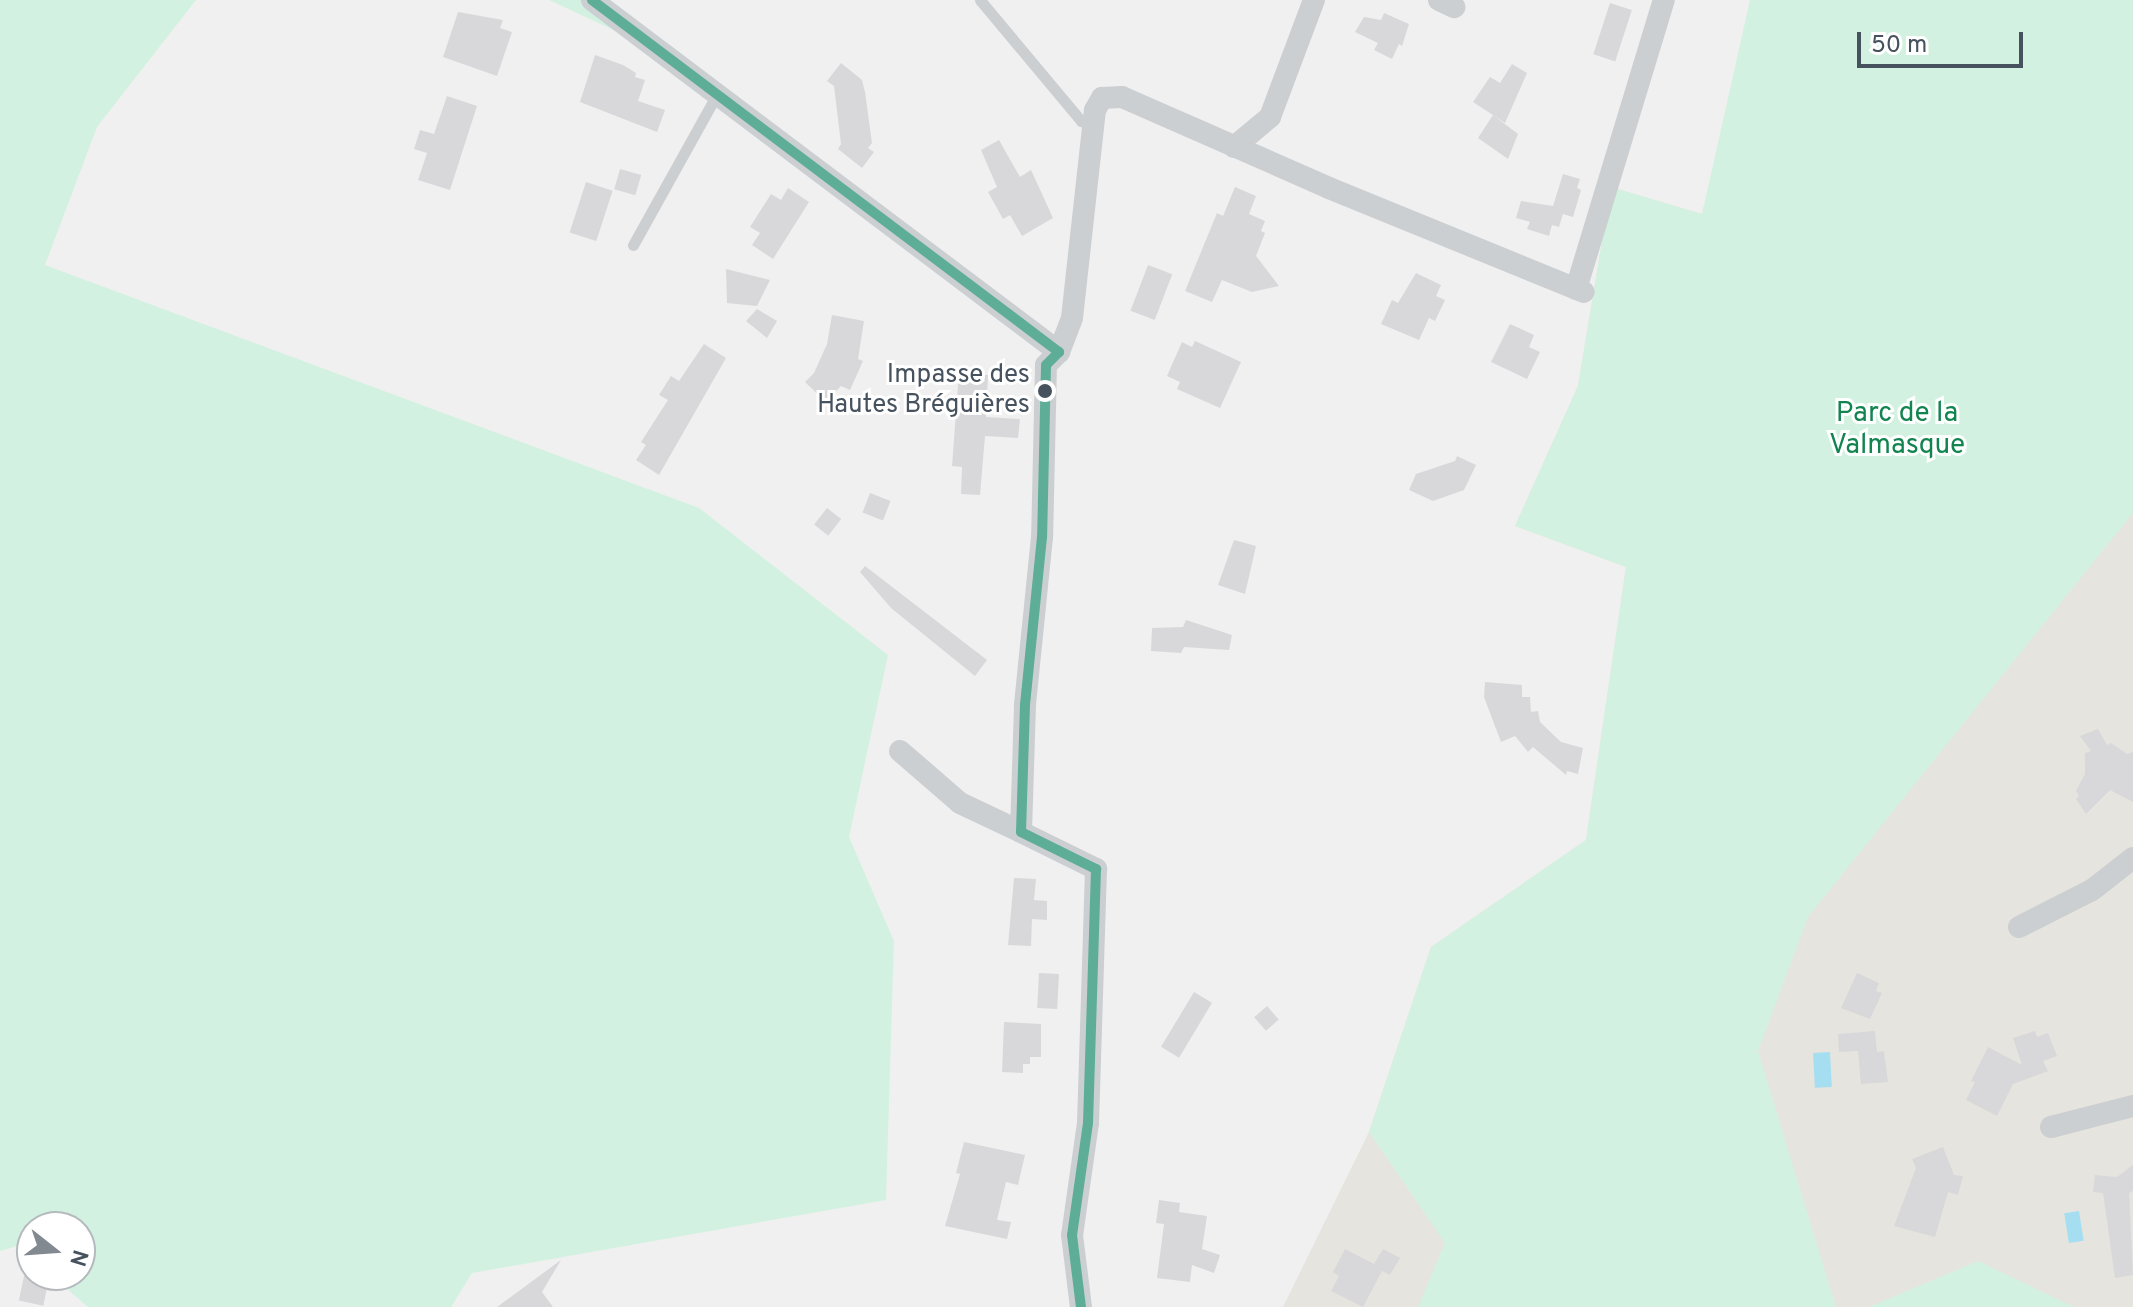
<!DOCTYPE html>
<meta charset="utf-8">
<style>
body{margin:0}
#map{position:relative;width:2133px;height:1307px;overflow:hidden;background:#f1f0f0;font-family:Overpass,sans-serif}
div>[style]{position:absolute}
.commercial>*{inset:0;background:#e6e4de}
.green>*{inset:0;background:#d3f1e0}
.water>*{inset:0;background:#a6def1;transform-origin:0 0}
.building>*{inset:0;background:#d8d8da;transform-origin:0 0}
.service>*{height:11px;margin:-5.5px;padding:0 5.5px;transform-origin:5.5px;border-radius:5.5px;background:#cccfd1}
.minor>*{height:22px;margin:-11px;padding:0 11px;transform-origin:11px;border-radius:11px;background:#cccfd1}
.bus-1>*{height:10px;margin:-5px;padding:0 5px;transform-origin:5px;border-radius:5px;background:#5eae97}
.dots>*{width:22px;height:22px;translate:-50% -50%;box-sizing:border-box;border:4px solid #fff;border-radius:50%}
span{translate:-50% -50%;white-space:nowrap;text-align:center;line-height:1.15;-webkit-text-stroke:6px #fff;paint-order:stroke}
.bus-label{font-size:26px;color:#46525e}
.right{translate:-100% -50%;text-align:right}
.park-label{font-size:28px;color:#128450}
.north{position:absolute;left:16px;top:1211px;width:80px;height:80px;box-sizing:border-box;background:#fff;border:2px solid #b5babf;border-radius:50%;rotate:107deg;font-size:22px;font-weight:700;line-height:32px;text-align:center;color:#46525e}
.north::after{content:'';display:block;margin:auto;width:28px;height:36px;background:#828991;clip-path:polygon(50% 0,100% 100%,50% 72%,0 100%)}
.scale{position:absolute;left:1857px;top:32px;width:166px;height:36px;box-sizing:border-box;border:4px solid #46525e;border-top:0;padding-left:10px;font-size:24px;line-height:28px;white-space:nowrap;color:#46525e;-webkit-text-stroke:6px #fff;paint-order:stroke}
</style>
<div id="map">
<div class="commercial">
<div style="clip-path:polygon(1758px 0,2133px 0,2133px 1307px,1283px 1307px,1369px 1132px,1431px 947px,1586px 840px,1626px 567px,1515px 526px,1578px 386px,1611px 187px,1702px 214px)"></div>
</div>
<div class="green">
<div style="clip-path:polygon(0 0,196px 0,97px 127px,45px 265px,699px 508px,888px 655px,849px 837px,894px 941px,886px 1200px,472px 1273px,451px 1307px,88px 1307px,51px 1275px,80px 1275px,80px 1227px,32px 1227px,32px 1258px,17px 1246px,0 1251px)"></div>
<div style="clip-path:polygon(549px 0,603px 0,682px 62px)"></div>
<div style="clip-path:polygon(1750px 0,2133px 0,2133px 513px,1808px 917px,1758px 1051px,1836px 1307px,1418px 1307px,1445px 1243px,1369px 1132px,1431px 947px,1586px 840px,1626px 567px,1515px 526px,1578px 386px,1611px 187px,1702px 214px)"></div>
<div style="clip-path:polygon(1978px 1261px,2074px 1307px,1869px 1307px)"></div>
</div>
<div class="water">
<div style="left:1830px;top:1052px;width:35px;height:17px;rotate:87deg"></div>
<div style="left:2079px;top:1211px;width:30px;height:15px;rotate:81deg"></div>
</div>
<div class="building">
<div style="left:1610px;top:3px;width:23px;height:54px;rotate:18deg"></div>
<div style="clip-path:polygon(458px 12px,503px 20px,500px 28px,512px 32px,497px 76px,443px 57px)"></div>
<div style="clip-path:polygon(1384px 13px,1409px 24px,1402px 46px,1399px 44px,1392px 59px,1374px 50px,1378px 43px,1355px 32px,1364px 17px,1381px 20px)"></div>
<div style="clip-path:polygon(595px 55px,623px 65px,636px 73px,635px 77px,645px 80px,638px 101px,665px 110px,657px 132px,580px 102px)"></div>
<div style="clip-path:polygon(841px 63px,862px 80px,865px 92px,872px 143px,868px 148px,874px 152px,862px 168px,838px 149px,841px 144px,834px 86px,827px 81px)"></div>
<div style="clip-path:polygon(1512px 64px,1527px 73px,1505px 123px,1473px 102px,1490px 77px,1500px 83px)"></div>
<div style="clip-path:polygon(447px 96px,477px 106px,450px 190px,418px 180px,427px 153px,414px 149px,420px 130px,434px 134px)"></div>
<div style="clip-path:polygon(1493px 115px,1518px 134px,1508px 159px,1478px 138px)"></div>
<div style="clip-path:polygon(999px 140px,1020px 177px,1031px 170px,1053px 218px,1022px 236px,1010px 215px,1003px 219px,988px 192px,997px 187px,981px 150px)"></div>
<div style="left:620px;top:169px;width:22px;height:21px;rotate:16deg"></div>
<div style="clip-path:polygon(1563px 174px,1580px 179px,1577px 188px,1581px 190px,1573px 217px,1563px 214px,1559px 227px,1552px 225px,1549px 236px,1527px 229px,1530px 222px,1516px 218px,1521px 201px,1553px 206px)"></div>
<div style="left:586px;top:182px;width:28px;height:53px;rotate:18deg"></div>
<div style="clip-path:polygon(1235px 187px,1256px 196px,1249px 214px,1265px 221px,1261px 231px,1265px 233px,1256px 256px,1279px 286px,1252px 292px,1222px 280px,1212px 302px,1185px 291px,1217px 213px,1223px 216px)"></div>
<div style="clip-path:polygon(788px 188px,809px 202px,773px 259px,752px 245px,760px 233px,750px 227px,771px 194px,781px 200px)"></div>
<div style="left:1148px;top:265px;width:26px;height:49px;rotate:21deg"></div>
<div style="clip-path:polygon(726px 269px,770px 280px,757px 306px,727px 303px)"></div>
<div style="clip-path:polygon(1416px 273px,1441px 285px,1436px 296px,1445px 300px,1435px 321px,1429px 318px,1419px 340px,1381px 324px,1392px 300px,1398px 303px)"></div>
<div style="clip-path:polygon(757px 309px,777px 321px,767px 338px,746px 321px)"></div>
<div style="clip-path:polygon(832px 315px,864px 321px,858px 359px,863px 361px,850px 390px,841px 386px,826px 402px,805px 382px,814px 373px,827px 344px)"></div>
<div style="clip-path:polygon(1510px 324px,1534px 335px,1529px 347px,1540px 352px,1527px 379px,1491px 362px)"></div>
<div style="clip-path:polygon(1195px 341px,1241px 362px,1220px 408px,1177px 389px,1180px 382px,1167px 376px,1182px 342px,1192px 347px)"></div>
<div style="clip-path:polygon(704px 344px,726px 358px,659px 475px,636px 460px,646px 445px,641px 442px,668px 400px,659px 395px,671px 376px,679px 381px)"></div>
<div style="clip-path:polygon(959px 372px,988px 375px,986px 417px,1020px 419px,1018px 438px,985px 436px,980px 495px,961px 494px,962px 467px,952px 466px)"></div>
<div style="clip-path:polygon(1457px 456px,1476px 465px,1464px 490px,1433px 501px,1409px 490px,1416px 474px,1455px 461px)"></div>
<div style="left:870px;top:493px;width:22px;height:21px;rotate:21deg"></div>
<div style="left:827px;top:508px;width:18px;height:21px;rotate:38deg"></div>
<div style="clip-path:polygon(1234px 540px,1256px 546px,1245px 594px,1218px 585px)"></div>
<div style="clip-path:polygon(865px 566px,987px 660px,975px 676px,891px 608px,860px 572px)"></div>
<div style="clip-path:polygon(1186px 620px,1232px 635px,1229px 650px,1184px 647px,1181px 653px,1151px 651px,1152px 628px,1183px 627px)"></div>
<div style="clip-path:polygon(1485px 682px,1522px 685px,1522px 697px,1530px 697px,1531px 712px,1538px 711px,1540px 722px,1561px 742px,1583px 748px,1578px 774px,1567px 771px,1566px 775px,1533px 747px,1528px 752px,1515px 736px,1501px 742px,1484px 697px)"></div>
<div style="clip-path:polygon(2098px 729px,2107px 745px,2111px 743px,2127px 754px,2133px 752px,2133px 802px,2110px 790px,2086px 814px,2076px 799px,2079px 796px,2076px 791px,2085px 774px,2085px 753px,2091px 751px,2080px 736px)"></div>
<div style="clip-path:polygon(1014px 878px,1036px 879px,1034px 900px,1047px 901px,1047px 920px,1032px 919px,1031px 946px,1008px 945px)"></div>
<div style="left:1039px;top:973px;width:20px;height:35px;rotate:3deg"></div>
<div style="clip-path:polygon(1857px 973px,1879px 983px,1876px 991px,1882px 993px,1870px 1019px,1841px 1008px)"></div>
<div style="left:1194px;top:992px;width:21px;height:64px;rotate:31deg"></div>
<div style="left:1267px;top:1006px;width:18px;height:17px;rotate:49deg"></div>
<div style="clip-path:polygon(1004px 1022px,1041px 1024px,1041px 1057px,1030px 1057px,1030px 1064px,1023px 1064px,1023px 1073px,1002px 1072px)"></div>
<div style="clip-path:polygon(1875px 1031px,1877px 1052px,1884px 1051px,1888px 1082px,1861px 1084px,1858px 1051px,1839px 1052px,1838px 1034px)"></div>
<div style="clip-path:polygon(2035px 1031px,2037px 1037px,2048px 1033px,2057px 1056px,2043px 1061px,2048px 1071px,2013px 1084px,1997px 1116px,1966px 1100px,1975px 1082px,1971px 1081px,1988px 1047px,2022px 1065px,2013px 1038px)"></div>
<div style="clip-path:polygon(964px 1142px,1025px 1155px,1018px 1185px,1006px 1182px,997px 1220px,1011px 1222px,1007px 1239px,945px 1226px,960px 1174px,956px 1173px)"></div>
<div style="clip-path:polygon(1943px 1147px,1954px 1175px,1963px 1176px,1958px 1195px,1948px 1192px,1935px 1237px,1894px 1226px,1916px 1168px,1912px 1159px)"></div>
<div style="clip-path:polygon(2133px 1165px,2133px 1191px,2129px 1193px,2133px 1275px,2115px 1278px,2103px 1193px,2093px 1192px,2095px 1175px,2117px 1177px)"></div>
<div style="clip-path:polygon(1159px 1200px,1180px 1203px,1179px 1212px,1207px 1216px,1202px 1249px,1220px 1255px,1214px 1273px,1192px 1265px,1190px 1282px,1157px 1278px,1164px 1224px,1156px 1223px)"></div>
<div style="clip-path:polygon(1345px 1249px,1374px 1264px,1383px 1249px,1400px 1258px,1390px 1275px,1382px 1271px,1363px 1307px,1331px 1291px,1339px 1276px,1333px 1272px)"></div>
<div style="clip-path:polygon(561px 1260px,542px 1292px,553px 1307px,497px 1307px)"></div>
<div style="left:24px;top:1276px;width:25px;height:25px;rotate:12deg"></div>
</div>
<div class="service">
<div style="left:980px;top:0;width:158px;rotate:50.1deg"></div>
<div style="left:1081px;top:121px;width:13px;rotate:13deg"></div>
<div style="left:633px;top:245px;width:173px;rotate:-60.9deg"></div>
</div>
<div class="minor">
<div style="left:592px;top:0;width:585px;rotate:37.01deg"></div>
<div style="left:1059px;top:352px;width:18px;rotate:135deg"></div>
<div style="left:1046px;top:365px;width:172px;rotate:91.3deg"></div>
<div style="left:1042px;top:537px;width:169px;rotate:95.8deg"></div>
<div style="left:1025px;top:705px;width:127px;rotate:91.8deg"></div>
<div style="left:1021px;top:832px;width:84px;rotate:26.3deg"></div>
<div style="left:1096px;top:869px;width:254px;rotate:91.8deg"></div>
<div style="left:1088px;top:1123px;width:113px;rotate:98.1deg"></div>
<div style="left:1072px;top:1235px;width:73px;rotate:82.9deg"></div>
<div style="left:1439px;top:0;width:17px;rotate:25deg"></div>
<div style="left:1234px;top:147px;width:47px;rotate:-39.8deg"></div>
<div style="left:1270px;top:117px;width:125px;rotate:-69.4deg"></div>
<div style="left:1576px;top:289px;width:302px;rotate:-73.1deg"></div>
<div style="left:1059px;top:352px;width:36px;rotate:-69deg"></div>
<div style="left:1072px;top:318px;width:209px;rotate:-83.7deg"></div>
<div style="left:1095px;top:110px;width:14px;rotate:-60deg"></div>
<div style="left:1102px;top:98px;width:20px;rotate:-3deg"></div>
<div style="left:1122px;top:97px;width:226px;rotate:23.7deg"></div>
<div style="left:1329px;top:188px;width:275px;rotate:22.2deg"></div>
<div style="left:900px;top:751px;width:79px;rotate:40.9deg"></div>
<div style="left:960px;top:803px;width:68px;rotate:25.4deg"></div>
<div style="left:2019px;top:927px;width:82px;rotate:-26.9deg"></div>
<div style="left:2092px;top:890px;width:52px;rotate:-38deg"></div>
<div style="left:2051px;top:1127px;width:85px;rotate:-14.4deg"></div>
</div>
<div class="bus-1">
<div style="left:592px;top:0;width:585px;rotate:37.01deg"></div>
<div style="left:1059px;top:352px;width:18px;rotate:135deg"></div>
<div style="left:1046px;top:365px;width:172px;rotate:91.3deg"></div>
<div style="left:1042px;top:537px;width:169px;rotate:95.8deg"></div>
<div style="left:1025px;top:705px;width:127px;rotate:91.8deg"></div>
<div style="left:1021px;top:832px;width:84px;rotate:26.3deg"></div>
<div style="left:1096px;top:869px;width:254px;rotate:91.8deg"></div>
<div style="left:1088px;top:1123px;width:113px;rotate:98.1deg"></div>
<div style="left:1072px;top:1235px;width:73px;rotate:82.9deg"></div>
</div>
<div class="dots">
<div style="left:1045px;top:391px;background:#46525e"></div>
</div>
<div class="bus-label">
<span class="right" style="left:1030px;top:391px">Impasse des<br>Hautes Bréguières</span>
</div>
<div class="park-label">
<span style="left:1897px;top:430px">Parc de la<br>Valmasque</span>
</div>
<div class="north">N</div>
<div class="scale">50 m</div>
</div>
